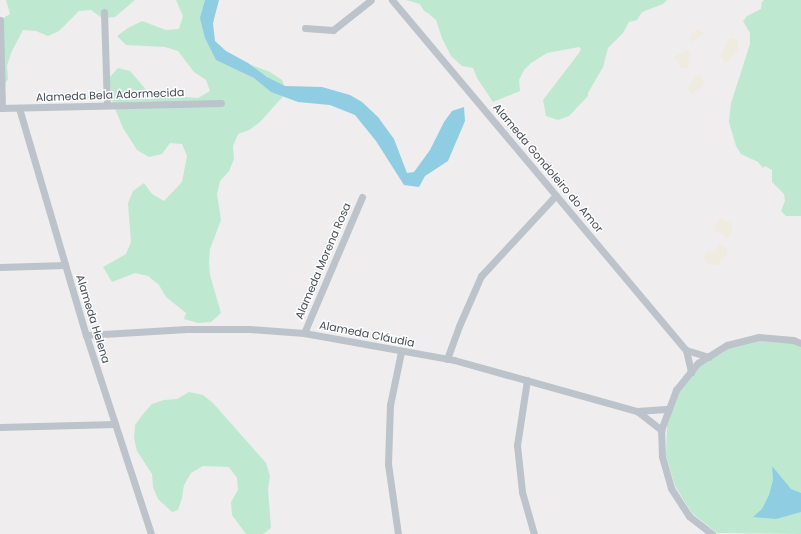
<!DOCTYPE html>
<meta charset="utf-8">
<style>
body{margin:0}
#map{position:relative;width:801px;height:534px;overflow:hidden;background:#efeded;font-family:Poppins,sans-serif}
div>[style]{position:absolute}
.green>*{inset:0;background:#bee9d0}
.sand>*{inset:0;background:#efebde}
.water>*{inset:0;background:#8fcee2}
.street>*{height:7px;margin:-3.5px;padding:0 3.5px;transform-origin:3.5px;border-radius:3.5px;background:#bcc3cb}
span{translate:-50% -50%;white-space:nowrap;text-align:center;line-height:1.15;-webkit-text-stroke:3px #fff;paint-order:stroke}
.street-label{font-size:11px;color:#474f58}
</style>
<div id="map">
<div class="green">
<div style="clip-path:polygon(6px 0,135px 0,115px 17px,102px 18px,91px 10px,79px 11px,59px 31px,48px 36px,36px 31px,23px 30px,11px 53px,7px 66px,8px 79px,1px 90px,0 20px,10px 14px)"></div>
<div style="clip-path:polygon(176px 0,218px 0,212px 27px,213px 40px,233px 58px,270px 72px,282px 80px,287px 92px,260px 122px,249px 130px,238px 134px,233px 146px,234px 159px,229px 171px,220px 181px,217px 194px,221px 220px,210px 249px,209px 262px,210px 275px,221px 313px,211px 322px,198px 323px,184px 319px,186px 313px,166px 297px,159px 285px,148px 276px,135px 273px,112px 282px,103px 267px,126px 254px,131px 242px,128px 203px,133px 191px,144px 183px,152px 194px,164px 201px,182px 182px,187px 156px,182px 144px,170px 143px,162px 154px,149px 157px,137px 150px,123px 128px,113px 104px,109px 78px,118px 68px,130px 71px,148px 92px,159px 97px,172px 96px,198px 98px,210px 91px,206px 80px,194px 72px,178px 51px,165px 47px,126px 45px,117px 36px,128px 28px,142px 21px,166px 30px,179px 29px,183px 16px)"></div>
<div style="clip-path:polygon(406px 0,667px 0,663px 4px,642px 12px,637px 20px,629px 22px,623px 33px,608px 48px,603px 67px,588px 93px,588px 96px,569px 116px,558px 120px,546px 116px,543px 100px,579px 53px,581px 49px,579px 47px,547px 53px,531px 63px,524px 70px,519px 80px,520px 91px,493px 102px,477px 78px,473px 68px,462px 66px,451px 56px,442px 38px,436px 20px,428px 13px,424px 11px,420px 4px)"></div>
<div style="clip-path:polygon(764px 0,801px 0,801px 216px,786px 216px,781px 211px,785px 201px,784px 194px,772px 182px,772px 170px,765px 166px,763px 168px,758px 162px,741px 154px,736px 146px,729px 122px,731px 103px,750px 44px,750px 33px,743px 21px,747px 16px,761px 9px,762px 2px)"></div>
<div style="clip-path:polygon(760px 341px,792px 343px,801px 347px,801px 534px,717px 533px,692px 513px,675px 486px,666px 456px,667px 424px,679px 392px,701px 366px,728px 349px)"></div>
<div style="clip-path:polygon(189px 392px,203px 395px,213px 403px,266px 463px,270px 476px,268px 489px,271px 528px,263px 534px,246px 534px,232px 515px,231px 502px,238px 490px,237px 478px,229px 467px,203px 466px,191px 473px,184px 485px,182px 498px,178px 510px,172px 512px,158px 499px,153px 487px,152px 474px,137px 451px,134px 438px,135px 425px,143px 414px,152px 404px,164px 400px,177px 399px)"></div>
</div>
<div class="sand">
<div style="clip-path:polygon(696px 30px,700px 30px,704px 34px,692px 42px,690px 36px)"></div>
<div style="clip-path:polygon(732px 38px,738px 41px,738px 50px,728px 62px,724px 62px,721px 56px,727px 41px)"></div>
<div style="clip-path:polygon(687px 50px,691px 55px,688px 60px,689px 66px,688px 68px,682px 69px,674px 57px)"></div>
<div style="clip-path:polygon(695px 76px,701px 76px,704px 82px,702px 87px,692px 95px,688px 89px)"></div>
<div style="clip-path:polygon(720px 219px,729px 222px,733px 226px,728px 238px,725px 238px,722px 233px,718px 233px,713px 229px,717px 221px)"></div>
<div style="clip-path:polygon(720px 245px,723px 245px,727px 250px,726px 256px,721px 259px,719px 265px,708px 264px,703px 256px,708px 252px,716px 253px,717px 247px)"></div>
</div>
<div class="water">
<div style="clip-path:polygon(205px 0,219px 0,213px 23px,215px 41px,226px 51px,248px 63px,267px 77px,285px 86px,322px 87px,350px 95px,362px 102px,378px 117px,394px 139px,407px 173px,414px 172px,430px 150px,444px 122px,452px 111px,464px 107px,465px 121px,448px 161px,425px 176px,419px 187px,404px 185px,376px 141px,355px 115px,330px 105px,298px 102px,271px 92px,254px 78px,216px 60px,205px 38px,200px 18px)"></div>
<div style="clip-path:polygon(772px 466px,791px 489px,801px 493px,801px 512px,776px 519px,753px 517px,762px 509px,769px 495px,773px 480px)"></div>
</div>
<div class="street">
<div style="left:392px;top:0;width:457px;rotate:50deg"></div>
<div style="left:686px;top:350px;width:23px;rotate:77deg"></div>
<div style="left:104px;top:12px;width:93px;rotate:88.2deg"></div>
<div style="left:0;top:20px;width:88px;rotate:88.7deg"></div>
<div style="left:305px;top:28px;width:28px;rotate:4deg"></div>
<div style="left:333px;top:30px;width:48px;rotate:-38.3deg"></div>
<div style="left:0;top:108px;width:221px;rotate:-1.3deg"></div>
<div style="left:19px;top:108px;width:237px;rotate:73.6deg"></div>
<div style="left:86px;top:335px;width:209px;rotate:71.9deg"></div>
<div style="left:0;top:267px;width:65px;rotate:-1.8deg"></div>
<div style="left:304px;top:333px;width:148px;rotate:-66.9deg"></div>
<div style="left:86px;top:335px;width:101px;rotate:-3.4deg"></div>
<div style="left:187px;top:329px;width:62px"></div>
<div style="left:249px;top:329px;width:55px;rotate:4.2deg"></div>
<div style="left:304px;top:333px;width:152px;rotate:10.2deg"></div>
<div style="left:454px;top:360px;width:190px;rotate:15.6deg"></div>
<div style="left:637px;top:411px;width:32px;rotate:-4deg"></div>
<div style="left:686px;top:350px;width:24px;rotate:17deg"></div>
<div style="left:447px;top:359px;width:35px;rotate:-70deg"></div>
<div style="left:459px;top:326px;width:55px;rotate:-66.3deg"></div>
<div style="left:481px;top:276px;width:110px;rotate:-47.2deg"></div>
<div style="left:527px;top:380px;width:66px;rotate:98.7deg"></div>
<div style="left:517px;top:445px;width:47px;rotate:83.9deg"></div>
<div style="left:522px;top:492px;width:44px;rotate:74.1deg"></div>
<div style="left:637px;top:411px;width:31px;rotate:38deg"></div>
<div style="left:0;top:427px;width:115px;rotate:-1.5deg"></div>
<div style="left:398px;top:534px;width:71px;rotate:-98.1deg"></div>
<div style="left:388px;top:464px;width:59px;rotate:-88.1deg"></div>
<div style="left:390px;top:405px;width:54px;rotate:-78.3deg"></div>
<div style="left:712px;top:534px;width:29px;rotate:-142deg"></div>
<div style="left:689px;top:516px;width:33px;rotate:-123deg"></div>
<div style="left:671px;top:488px;width:33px;rotate:-106deg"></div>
<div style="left:662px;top:456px;width:26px;rotate:-92deg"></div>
<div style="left:661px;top:430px;width:43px;rotate:-69.4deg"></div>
<div style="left:676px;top:390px;width:35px;rotate:-51deg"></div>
<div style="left:698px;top:363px;width:34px;rotate:-32deg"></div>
<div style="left:727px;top:345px;width:33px;rotate:-14deg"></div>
<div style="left:759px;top:337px;width:34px;rotate:5deg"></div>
<div style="left:793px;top:340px;width:9px;rotate:21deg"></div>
</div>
<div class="street-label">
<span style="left:110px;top:95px;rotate:-2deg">Alameda Bela Adormecida</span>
<span style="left:548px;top:168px;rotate:50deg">Alameda Gondoleiro do Amor</span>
<span style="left:323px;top:261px;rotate:-67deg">Alameda Morena Rosa</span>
<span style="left:93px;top:319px;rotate:73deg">Alameda Helena</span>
<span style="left:367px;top:334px;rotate:11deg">Alameda Cláudia</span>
</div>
</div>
